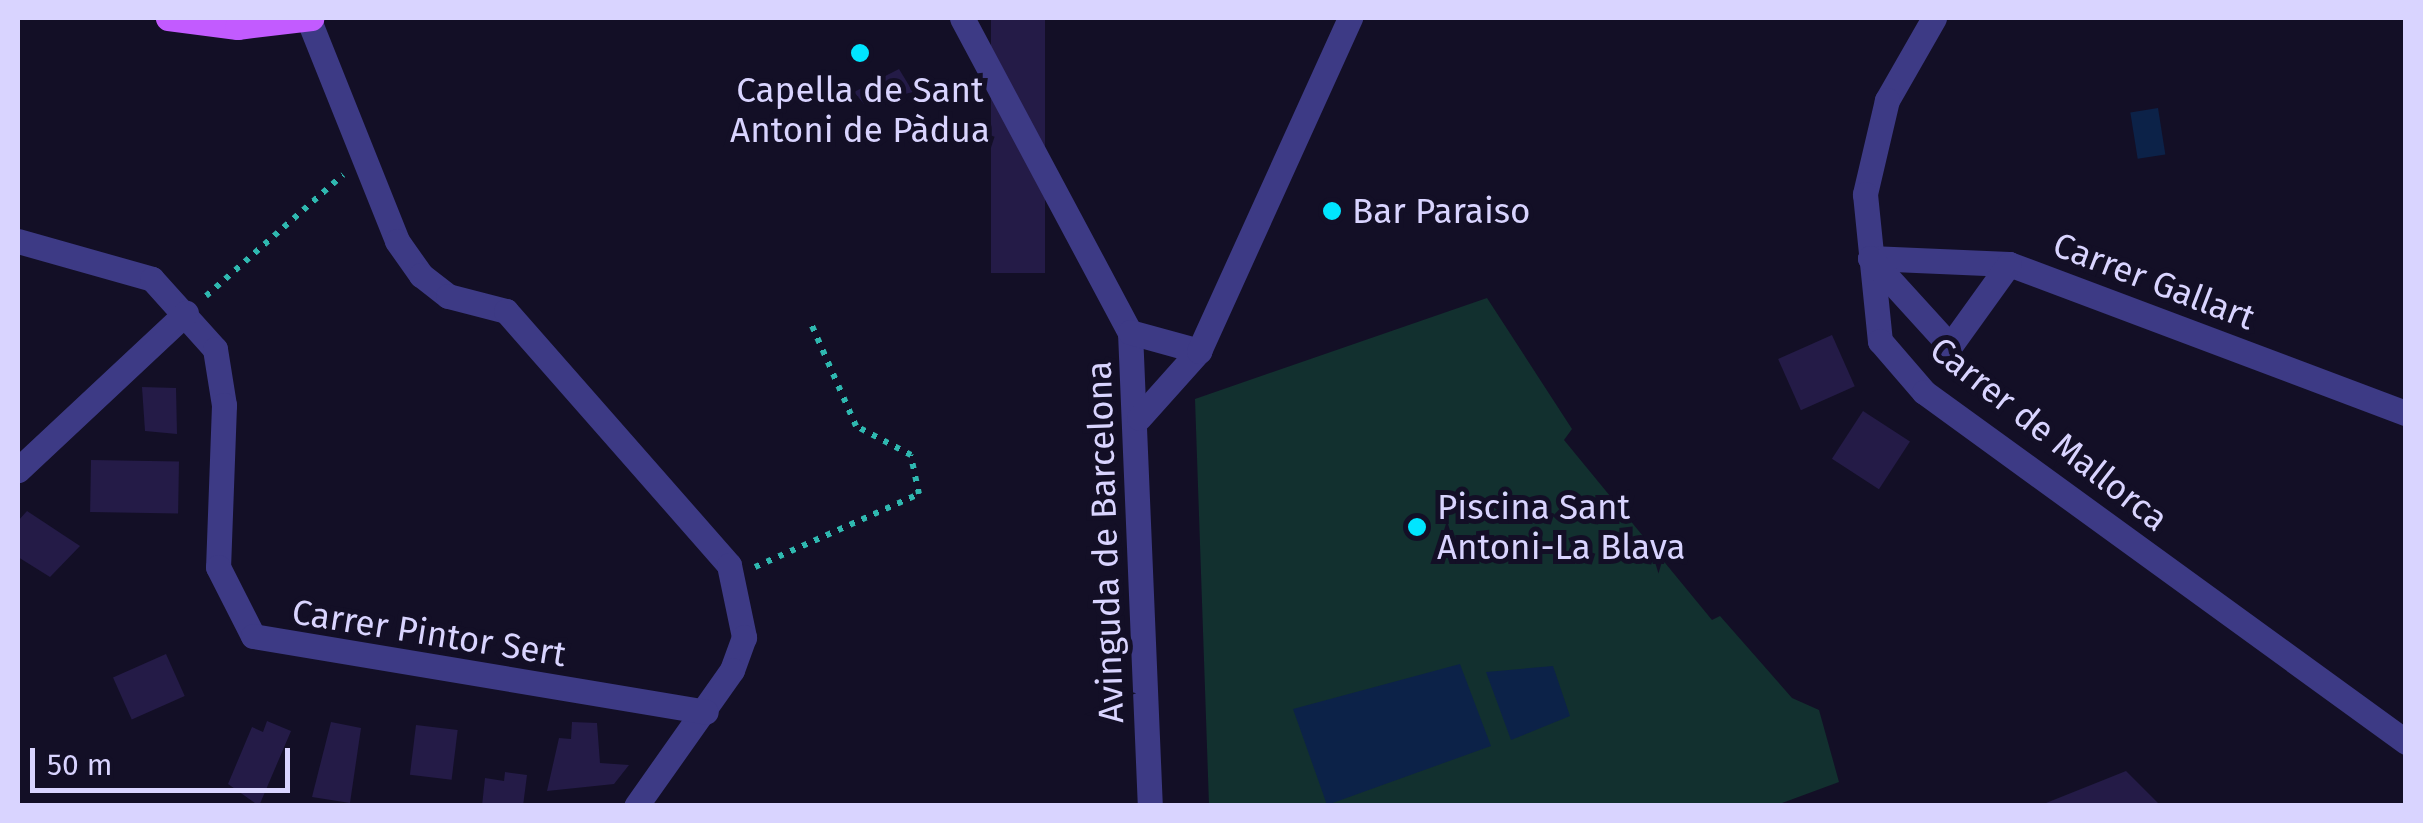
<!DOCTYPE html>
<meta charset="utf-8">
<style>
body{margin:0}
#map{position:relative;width:2423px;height:823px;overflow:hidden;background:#130f26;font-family:"Fira Sans",sans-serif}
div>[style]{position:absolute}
.green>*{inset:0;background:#12302f}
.water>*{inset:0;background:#0c2248;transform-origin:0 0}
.building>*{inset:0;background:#241b47;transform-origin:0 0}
.path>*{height:6px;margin-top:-3px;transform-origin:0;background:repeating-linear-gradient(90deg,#2fb8b0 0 5px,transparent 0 13px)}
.minor>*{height:25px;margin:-12.5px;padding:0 12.5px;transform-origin:12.5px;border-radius:12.5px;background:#3d3a85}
.major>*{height:25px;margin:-12.5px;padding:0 12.5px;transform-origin:12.5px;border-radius:12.5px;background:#c25bff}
.dots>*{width:28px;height:28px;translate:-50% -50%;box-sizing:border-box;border:5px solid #130f26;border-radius:50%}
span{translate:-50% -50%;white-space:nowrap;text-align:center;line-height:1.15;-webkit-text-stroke:10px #130f26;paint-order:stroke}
.poi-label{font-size:35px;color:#d9d4ff}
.left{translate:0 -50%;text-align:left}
.street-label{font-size:35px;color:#d9d4ff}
.frame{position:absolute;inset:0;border:20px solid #d9d4ff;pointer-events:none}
.scale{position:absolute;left:30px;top:748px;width:260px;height:45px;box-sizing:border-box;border:5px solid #d9d4ff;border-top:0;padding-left:12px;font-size:30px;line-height:35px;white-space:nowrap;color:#d9d4ff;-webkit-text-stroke:8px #130f26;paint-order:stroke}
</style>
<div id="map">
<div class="green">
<div style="clip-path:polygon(1487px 298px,1572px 429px,1564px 440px,1712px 620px,1720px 616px,1792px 698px,1819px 710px,1839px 782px,1774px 806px,1209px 805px,1195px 399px)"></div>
</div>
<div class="water">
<div style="left:2158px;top:108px;width:47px;height:28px;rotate:81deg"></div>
<div style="clip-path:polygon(1460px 664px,1491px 746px,1327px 805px,1293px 709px)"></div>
<div style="clip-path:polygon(1553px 666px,1570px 716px,1511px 740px,1486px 672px)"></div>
</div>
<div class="building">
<div style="left:991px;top:18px;width:54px;height:255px"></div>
<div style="clip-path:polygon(899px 69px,913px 92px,864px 104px,854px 92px)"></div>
<div style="left:1832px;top:335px;width:56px;height:59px;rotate:66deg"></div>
<div style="clip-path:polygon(142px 387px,176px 388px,177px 434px,145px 431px)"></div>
<div style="left:1863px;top:411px;width:56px;height:57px;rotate:33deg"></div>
<div style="left:91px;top:460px;width:88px;height:52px;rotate:1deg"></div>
<div style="clip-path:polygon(27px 511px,80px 546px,50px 577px,18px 557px,18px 521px)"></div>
<div style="left:166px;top:654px;width:46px;height:58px;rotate:66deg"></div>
<div style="clip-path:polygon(267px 721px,291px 731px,259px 806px,228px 784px,252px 727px,263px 732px)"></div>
<div style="clip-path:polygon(331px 722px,361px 728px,350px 803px,312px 797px)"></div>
<div style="clip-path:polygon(572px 722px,597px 723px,600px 763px,629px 765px,614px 784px,547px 791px,559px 738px,571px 739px)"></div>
<div style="left:416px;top:725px;width:42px;height:50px;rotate:7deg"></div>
<div style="clip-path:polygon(2126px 771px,2161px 806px,2041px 806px,2041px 805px)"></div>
<div style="clip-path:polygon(505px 772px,527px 775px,523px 806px,482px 806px,485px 778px,504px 781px)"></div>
</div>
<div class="path">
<div style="left:206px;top:296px;width:183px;rotate:-41.5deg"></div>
<div style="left:755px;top:567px;width:180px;rotate:-24deg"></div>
<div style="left:919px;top:494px;width:40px;rotate:-102deg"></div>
<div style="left:911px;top:455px;width:62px;rotate:-152.2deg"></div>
<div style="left:856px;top:426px;width:115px;rotate:-113.7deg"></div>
</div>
<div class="minor">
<div style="left:308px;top:18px;width:240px;rotate:68.2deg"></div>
<div style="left:397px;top:241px;width:42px;rotate:54.8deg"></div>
<div style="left:421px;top:275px;width:34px;rotate:38deg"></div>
<div style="left:448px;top:296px;width:60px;rotate:14.5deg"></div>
<div style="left:506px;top:311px;width:338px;rotate:48.7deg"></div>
<div style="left:729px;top:565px;width:74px;rotate:78.2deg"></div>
<div style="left:744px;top:637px;width:35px;rotate:110deg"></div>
<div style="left:732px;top:670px;width:166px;rotate:125.2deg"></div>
<div style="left:962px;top:18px;width:356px;rotate:61.9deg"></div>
<div style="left:1130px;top:332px;width:474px;rotate:87.6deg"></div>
<div style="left:1934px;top:18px;width:95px;rotate:119.8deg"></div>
<div style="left:1887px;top:100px;width:97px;rotate:103.2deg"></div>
<div style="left:1865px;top:194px;width:148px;rotate:84.2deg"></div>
<div style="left:1880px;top:341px;width:67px;rotate:49.2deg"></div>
<div style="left:1924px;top:392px;width:596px;rotate:35.98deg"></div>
<div style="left:18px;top:241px;width:139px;rotate:15.8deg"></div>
<div style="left:152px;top:279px;width:94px;rotate:48deg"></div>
<div style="left:215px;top:349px;width:57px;rotate:80.9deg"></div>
<div style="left:224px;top:405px;width:162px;rotate:92.1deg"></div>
<div style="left:218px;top:567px;width:77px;rotate:63.1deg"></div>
<div style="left:253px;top:636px;width:459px;rotate:9.5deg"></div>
<div style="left:1870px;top:258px;width:139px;rotate:2.5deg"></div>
<div style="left:2009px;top:264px;width:424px;rotate:20.6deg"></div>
<div style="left:1870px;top:258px;width:119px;rotate:47.7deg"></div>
<div style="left:1950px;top:346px;width:101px;rotate:-54.3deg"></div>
<div style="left:1130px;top:332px;width:72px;rotate:15.4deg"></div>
<div style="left:1139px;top:418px;width:90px;rotate:-48.2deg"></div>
<div style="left:1199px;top:351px;width:366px;rotate:-65.6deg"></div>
<div style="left:18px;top:470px;width:230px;rotate:-43.1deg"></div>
</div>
<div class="major">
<div style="left:168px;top:18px;width:70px;rotate:7.4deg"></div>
<div style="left:237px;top:27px;width:75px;rotate:-6.9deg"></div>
</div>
<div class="dots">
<div style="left:860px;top:53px;background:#00e5ff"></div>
<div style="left:1332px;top:211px;background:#00e5ff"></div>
<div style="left:1417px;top:527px;background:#00e5ff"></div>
</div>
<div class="poi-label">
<span style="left:860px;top:110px">Capella de Sant<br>Antoni de Pàdua</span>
<span class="left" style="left:1352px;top:211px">Bar Paraiso</span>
<span class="left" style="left:1437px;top:527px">Piscina Sant<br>Antoni-La Blava</span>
</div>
<div class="street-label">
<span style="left:2154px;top:281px;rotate:21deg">Carrer Gallart</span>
<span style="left:2049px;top:434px;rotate:38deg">Carrer de Mallorca</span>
<span style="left:1105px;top:542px;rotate:-92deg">Avinguda de Barcelona</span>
<span style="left:429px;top:633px;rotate:9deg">Carrer Pintor Sert</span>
</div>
<div class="frame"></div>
<div class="scale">50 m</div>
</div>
